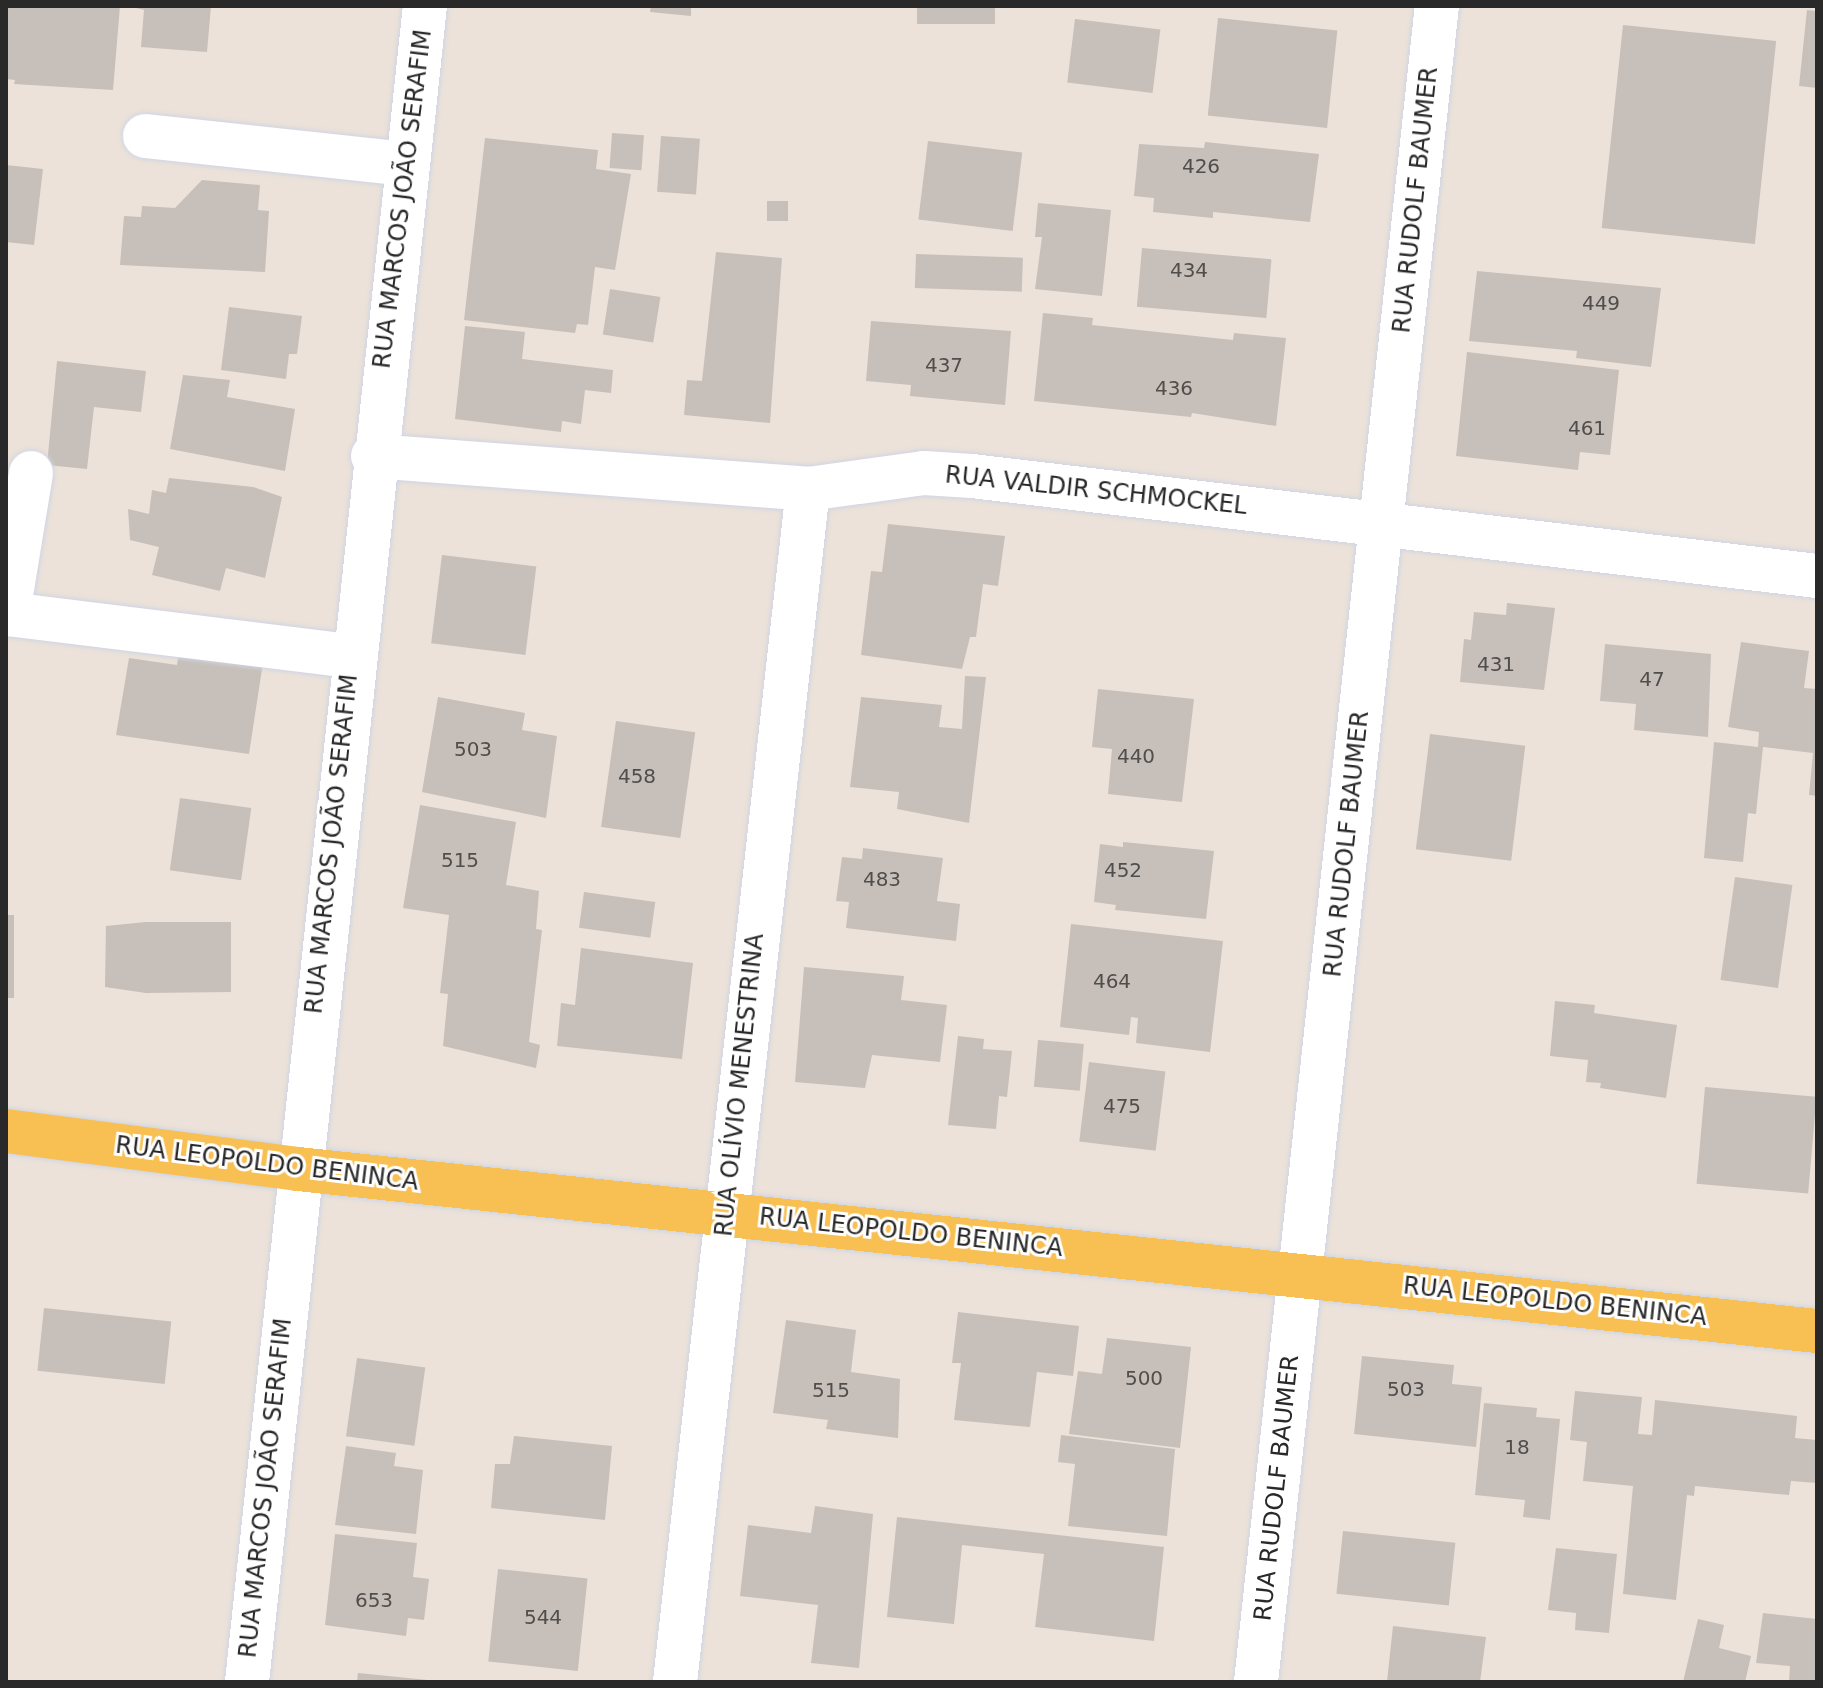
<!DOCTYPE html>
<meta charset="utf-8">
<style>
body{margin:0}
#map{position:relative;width:1823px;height:1688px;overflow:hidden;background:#ece2d9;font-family:"DejaVu Sans",sans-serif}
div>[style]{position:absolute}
.building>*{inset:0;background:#c7bfb9;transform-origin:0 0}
.roads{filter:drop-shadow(0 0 2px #cfd5e3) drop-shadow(0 0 2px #cfd5e3)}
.minor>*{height:44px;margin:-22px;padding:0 22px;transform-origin:22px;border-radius:22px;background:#fff}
.major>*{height:44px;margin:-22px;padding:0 22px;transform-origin:22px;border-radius:22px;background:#f8bf52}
span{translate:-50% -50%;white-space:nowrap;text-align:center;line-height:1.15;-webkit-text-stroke:6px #fff;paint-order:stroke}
.number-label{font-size:20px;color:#504e4d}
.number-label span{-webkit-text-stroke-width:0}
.street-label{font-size:24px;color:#292929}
.frame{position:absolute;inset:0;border:8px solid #292929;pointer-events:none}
</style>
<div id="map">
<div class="building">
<div style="clip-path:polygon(6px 6px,120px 6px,113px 90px,14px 84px,15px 80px,6px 79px)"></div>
<div style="clip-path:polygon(128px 6px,211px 6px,207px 52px,141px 47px,144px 10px)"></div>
<div style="clip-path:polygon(651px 6px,691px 6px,691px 16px,650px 12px)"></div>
<div style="left:917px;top:6px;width:78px;height:18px"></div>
<div style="clip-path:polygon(1807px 10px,1817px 11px,1817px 88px,1799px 86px)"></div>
<div style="left:1218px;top:18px;width:120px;height:98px;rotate:6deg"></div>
<div style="left:1075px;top:19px;width:86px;height:64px;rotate:7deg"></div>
<div style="left:1623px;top:25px;width:154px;height:204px;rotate:6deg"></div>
<div style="left:612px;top:133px;width:32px;height:35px;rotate:4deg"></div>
<div style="left:661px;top:136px;width:39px;height:56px;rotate:4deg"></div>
<div style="clip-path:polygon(485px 138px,598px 150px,596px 169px,631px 174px,615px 270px,595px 267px,588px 325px,577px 324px,575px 333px,464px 320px)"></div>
<div style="left:928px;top:141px;width:95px;height:79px;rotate:7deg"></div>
<div style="clip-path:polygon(1205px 142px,1319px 154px,1310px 222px,1213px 212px,1213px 218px,1153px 212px,1154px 198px,1134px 196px,1139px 144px,1204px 148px)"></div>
<div style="clip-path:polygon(6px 165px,43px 169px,34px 245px,6px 242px)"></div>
<div style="clip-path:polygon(202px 180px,260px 185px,258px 210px,269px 211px,265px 272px,120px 265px,124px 216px,141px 217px,142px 206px,175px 208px)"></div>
<div style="left:767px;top:201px;width:21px;height:20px"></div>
<div style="clip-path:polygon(1038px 203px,1111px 210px,1102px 296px,1035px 289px,1042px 237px,1035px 237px)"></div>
<div style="left:1142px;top:248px;width:130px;height:59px;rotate:5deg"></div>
<div style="clip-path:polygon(716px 252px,782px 258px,770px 423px,684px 415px,687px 380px,702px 381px)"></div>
<div style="left:916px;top:254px;width:107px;height:34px;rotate:2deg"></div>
<div style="clip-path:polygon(1477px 271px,1661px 288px,1651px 367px,1576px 358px,1577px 351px,1469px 341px)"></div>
<div style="left:610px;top:289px;width:51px;height:46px;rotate:9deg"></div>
<div style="clip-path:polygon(229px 307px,302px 316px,297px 354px,289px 354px,286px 379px,221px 370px)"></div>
<div style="clip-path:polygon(1043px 313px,1093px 318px,1092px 325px,1233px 340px,1234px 333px,1286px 338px,1276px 426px,1192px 413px,1191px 417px,1034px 401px)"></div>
<div style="clip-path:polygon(871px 321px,1011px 331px,1005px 405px,910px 396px,911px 385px,866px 381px)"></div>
<div style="clip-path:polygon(465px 326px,525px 332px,522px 359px,613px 370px,611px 393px,585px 390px,581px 424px,562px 421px,561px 432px,455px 419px)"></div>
<div style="clip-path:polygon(1467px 352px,1619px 370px,1610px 455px,1580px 452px,1578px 470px,1456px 456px)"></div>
<div style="clip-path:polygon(57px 361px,146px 371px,141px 412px,94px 407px,87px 469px,47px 465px)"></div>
<div style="clip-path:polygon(183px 375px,230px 380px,227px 397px,295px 409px,285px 471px,170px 449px)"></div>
<div style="clip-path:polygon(169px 478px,253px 487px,282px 497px,265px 578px,226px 568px,220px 591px,152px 575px,159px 547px,130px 540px,128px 509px,149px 514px,152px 490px,166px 493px)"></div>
<div style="clip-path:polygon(888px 524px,1005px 536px,998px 586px,983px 584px,976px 637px,970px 637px,962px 669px,861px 655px,871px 571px,882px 572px)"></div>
<div style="left:442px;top:555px;width:95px;height:89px;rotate:7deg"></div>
<div style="clip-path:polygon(1507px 603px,1555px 608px,1544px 690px,1460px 682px,1464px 639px,1471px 640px,1474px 612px,1506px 615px)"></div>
<div style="clip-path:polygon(1741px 642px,1809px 651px,1804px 688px,1817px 689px,1817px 796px,1809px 795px,1813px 753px,1763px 747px,1756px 814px,1748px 813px,1743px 862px,1704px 858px,1714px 742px,1758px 747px,1759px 732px,1728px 727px)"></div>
<div style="clip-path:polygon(180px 644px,264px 656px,249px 754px,116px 735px,129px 658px,177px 665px)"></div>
<div style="clip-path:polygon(1605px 644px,1711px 654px,1708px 737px,1634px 730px,1636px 704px,1600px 701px)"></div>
<div style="clip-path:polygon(965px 676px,986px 677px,969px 823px,897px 809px,899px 792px,850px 787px,861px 697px,942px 705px,939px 727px,962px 729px)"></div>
<div style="clip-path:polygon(1098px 689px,1194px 699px,1182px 802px,1108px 794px,1112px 749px,1092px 747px)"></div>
<div style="clip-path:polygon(438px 697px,525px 713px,522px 730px,557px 736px,546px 818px,422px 792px)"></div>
<div style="left:616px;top:721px;width:80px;height:107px;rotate:8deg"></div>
<div style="left:1430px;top:734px;width:96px;height:116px;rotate:7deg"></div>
<div style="left:180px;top:798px;width:72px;height:73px;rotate:8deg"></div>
<div style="clip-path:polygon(420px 805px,516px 822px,506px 885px,539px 891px,536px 929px,542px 930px,529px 1042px,540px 1045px,536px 1068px,443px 1046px,448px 994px,440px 993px,449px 915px,403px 908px)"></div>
<div style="clip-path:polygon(1123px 842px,1214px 851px,1206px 919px,1115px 910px,1116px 905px,1094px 902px,1100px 844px,1123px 847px)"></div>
<div style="clip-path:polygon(863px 848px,943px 858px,937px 901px,960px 904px,956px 941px,846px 928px,849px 902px,836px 901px,842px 857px,862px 859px)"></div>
<div style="left:1735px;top:877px;width:58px;height:104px;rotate:8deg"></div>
<div style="left:584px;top:892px;width:72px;height:36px;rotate:8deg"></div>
<div style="left:6px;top:915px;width:8px;height:83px"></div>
<div style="clip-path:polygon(146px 922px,231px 922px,231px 992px,146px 993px,105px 987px,106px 926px)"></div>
<div style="clip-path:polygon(1071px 924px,1223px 941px,1210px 1052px,1136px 1043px,1138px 1018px,1131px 1017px,1129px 1035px,1060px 1027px)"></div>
<div style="clip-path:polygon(581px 948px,693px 963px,682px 1059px,557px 1046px,561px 1003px,575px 1005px)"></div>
<div style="clip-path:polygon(804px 967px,904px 976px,901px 1000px,947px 1005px,940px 1062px,872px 1055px,865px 1088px,795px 1082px)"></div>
<div style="clip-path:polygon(1555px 1001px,1595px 1005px,1594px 1013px,1677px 1025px,1666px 1098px,1600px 1088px,1601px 1083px,1586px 1082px,1588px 1060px,1550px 1056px)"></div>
<div style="clip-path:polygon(958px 1036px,984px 1039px,983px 1049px,1012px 1051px,1007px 1097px,999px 1096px,996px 1129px,948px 1125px)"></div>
<div style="left:1038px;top:1040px;width:46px;height:47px;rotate:5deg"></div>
<div style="left:1089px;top:1062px;width:77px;height:80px;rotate:7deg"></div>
<div style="left:1705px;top:1087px;width:112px;height:97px;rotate:5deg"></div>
<div style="left:44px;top:1308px;width:128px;height:63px;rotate:6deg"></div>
<div style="clip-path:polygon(958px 1312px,1079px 1326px,1073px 1376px,1037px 1372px,1030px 1427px,954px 1420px,961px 1363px,952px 1363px)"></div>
<div style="clip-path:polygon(786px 1320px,856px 1330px,851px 1372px,900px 1379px,898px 1438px,826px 1429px,828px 1420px,773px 1413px)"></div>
<div style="clip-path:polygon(1107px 1338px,1191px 1347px,1180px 1448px,1069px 1434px,1078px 1371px,1102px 1374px)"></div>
<div style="clip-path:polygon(1362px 1356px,1454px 1365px,1452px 1384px,1482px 1387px,1476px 1447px,1354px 1434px)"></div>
<div style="left:357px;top:1358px;width:69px;height:79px;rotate:8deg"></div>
<div style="clip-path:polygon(1575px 1391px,1642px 1397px,1638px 1434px,1652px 1435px,1655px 1400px,1797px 1416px,1795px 1438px,1817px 1440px,1817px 1483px,1791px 1481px,1789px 1495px,1695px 1486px,1694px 1496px,1687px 1495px,1676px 1600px,1623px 1594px,1633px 1486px,1583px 1481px,1587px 1442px,1570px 1440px)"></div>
<div style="clip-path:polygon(1484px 1403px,1537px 1408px,1536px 1417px,1560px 1419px,1550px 1520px,1523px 1517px,1525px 1500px,1475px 1495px)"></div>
<div style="clip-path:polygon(1061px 1435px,1175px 1449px,1167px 1536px,1068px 1526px,1075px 1464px,1058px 1462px)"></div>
<div style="clip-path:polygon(514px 1436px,612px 1446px,605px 1520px,491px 1508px,495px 1464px,510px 1464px)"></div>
<div style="clip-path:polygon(346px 1446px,396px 1453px,394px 1466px,423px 1470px,416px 1534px,335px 1525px)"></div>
<div style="clip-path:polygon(815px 1506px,873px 1514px,859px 1668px,811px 1663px,818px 1605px,740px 1596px,748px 1525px,811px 1533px)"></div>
<div style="clip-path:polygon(897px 1517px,1164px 1547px,1154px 1641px,1035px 1627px,1044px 1554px,962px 1545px,954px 1624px,887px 1617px)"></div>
<div style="left:1343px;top:1531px;width:113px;height:63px;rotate:6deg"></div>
<div style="clip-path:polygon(335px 1534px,417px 1543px,413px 1577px,429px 1579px,424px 1620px,408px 1618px,406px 1636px,325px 1625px)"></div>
<div style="clip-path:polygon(1556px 1548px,1617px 1554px,1609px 1633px,1575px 1630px,1576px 1613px,1548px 1610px)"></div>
<div style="left:498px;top:1569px;width:90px;height:93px;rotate:6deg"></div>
<div style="clip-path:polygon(1763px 1613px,1817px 1619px,1817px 1682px,1789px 1682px,1790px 1666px,1756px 1663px)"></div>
<div style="clip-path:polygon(1698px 1619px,1724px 1625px,1719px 1648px,1751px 1656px,1745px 1682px,1683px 1682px)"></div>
<div style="clip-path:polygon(1393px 1626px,1486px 1637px,1480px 1682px,1387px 1682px)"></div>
<div style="clip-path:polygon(358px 1673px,428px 1680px,428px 1682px,357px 1682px)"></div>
</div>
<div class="roads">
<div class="minor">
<div style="left:145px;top:136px;width:263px;rotate:6.1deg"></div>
<div style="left:373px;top:456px;width:436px;rotate:4.3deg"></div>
<div style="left:808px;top:489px;width:117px;rotate:-7.9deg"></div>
<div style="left:924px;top:473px;width:48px;rotate:3.6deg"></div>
<div style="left:972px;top:476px;width:851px;rotate:6.75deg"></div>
<div style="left:31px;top:473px;width:143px;rotate:99.3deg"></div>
<div style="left:8px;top:614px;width:347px;rotate:7deg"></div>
<div style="left:247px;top:1682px;width:1685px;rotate:-83.94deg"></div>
<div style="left:675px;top:1682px;width:1200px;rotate:-83.64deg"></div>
<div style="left:1256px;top:1682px;width:1686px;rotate:-83.84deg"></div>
</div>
<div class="major">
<div style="left:6px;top:1131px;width:294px;rotate:7.4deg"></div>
<div style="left:298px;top:1169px;width:1528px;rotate:6.09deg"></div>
</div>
</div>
<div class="number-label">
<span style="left:1201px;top:166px">426</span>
<span style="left:1189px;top:270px">434</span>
<span style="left:1601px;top:303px">449</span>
<span style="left:944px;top:365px">437</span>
<span style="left:1174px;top:388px">436</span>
<span style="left:1587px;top:428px">461</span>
<span style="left:1496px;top:664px">431</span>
<span style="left:1652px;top:679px">47</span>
<span style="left:473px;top:749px">503</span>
<span style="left:1136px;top:756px">440</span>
<span style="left:637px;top:776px">458</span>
<span style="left:460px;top:860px">515</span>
<span style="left:1123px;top:870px">452</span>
<span style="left:882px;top:879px">483</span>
<span style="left:1112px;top:981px">464</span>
<span style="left:1122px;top:1106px">475</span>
<span style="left:1144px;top:1378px">500</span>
<span style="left:1406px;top:1389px">503</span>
<span style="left:831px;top:1390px">515</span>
<span style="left:1517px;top:1447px">18</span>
<span style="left:374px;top:1600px">653</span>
<span style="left:543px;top:1617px">544</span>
</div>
<div class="street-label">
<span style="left:403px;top:199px;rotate:-83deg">RUA MARCOS JOÃO SERAFIM</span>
<span style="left:1416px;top:200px;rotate:-84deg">RUA RUDOLF BAUMER</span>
<span style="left:1096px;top:491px;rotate:6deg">RUA VALDIR SCHMOCKEL</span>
<span style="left:332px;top:844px;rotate:-84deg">RUA MARCOS JOÃO SERAFIM</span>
<span style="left:1347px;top:844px;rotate:-84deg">RUA RUDOLF BAUMER</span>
<span style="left:740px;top:1085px;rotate:-84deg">RUA OLÍVIO MENESTRINA</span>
<span style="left:267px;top:1164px;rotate:7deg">RUA LEOPOLDO BENINCA</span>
<span style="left:911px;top:1233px;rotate:6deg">RUA LEOPOLDO BENINCA</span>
<span style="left:1555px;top:1302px;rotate:6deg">RUA LEOPOLDO BENINCA</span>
<span style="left:266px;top:1488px;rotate:-84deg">RUA MARCOS JOÃO SERAFIM</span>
<span style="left:1277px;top:1488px;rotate:-84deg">RUA RUDOLF BAUMER</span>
</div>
<div class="frame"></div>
</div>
